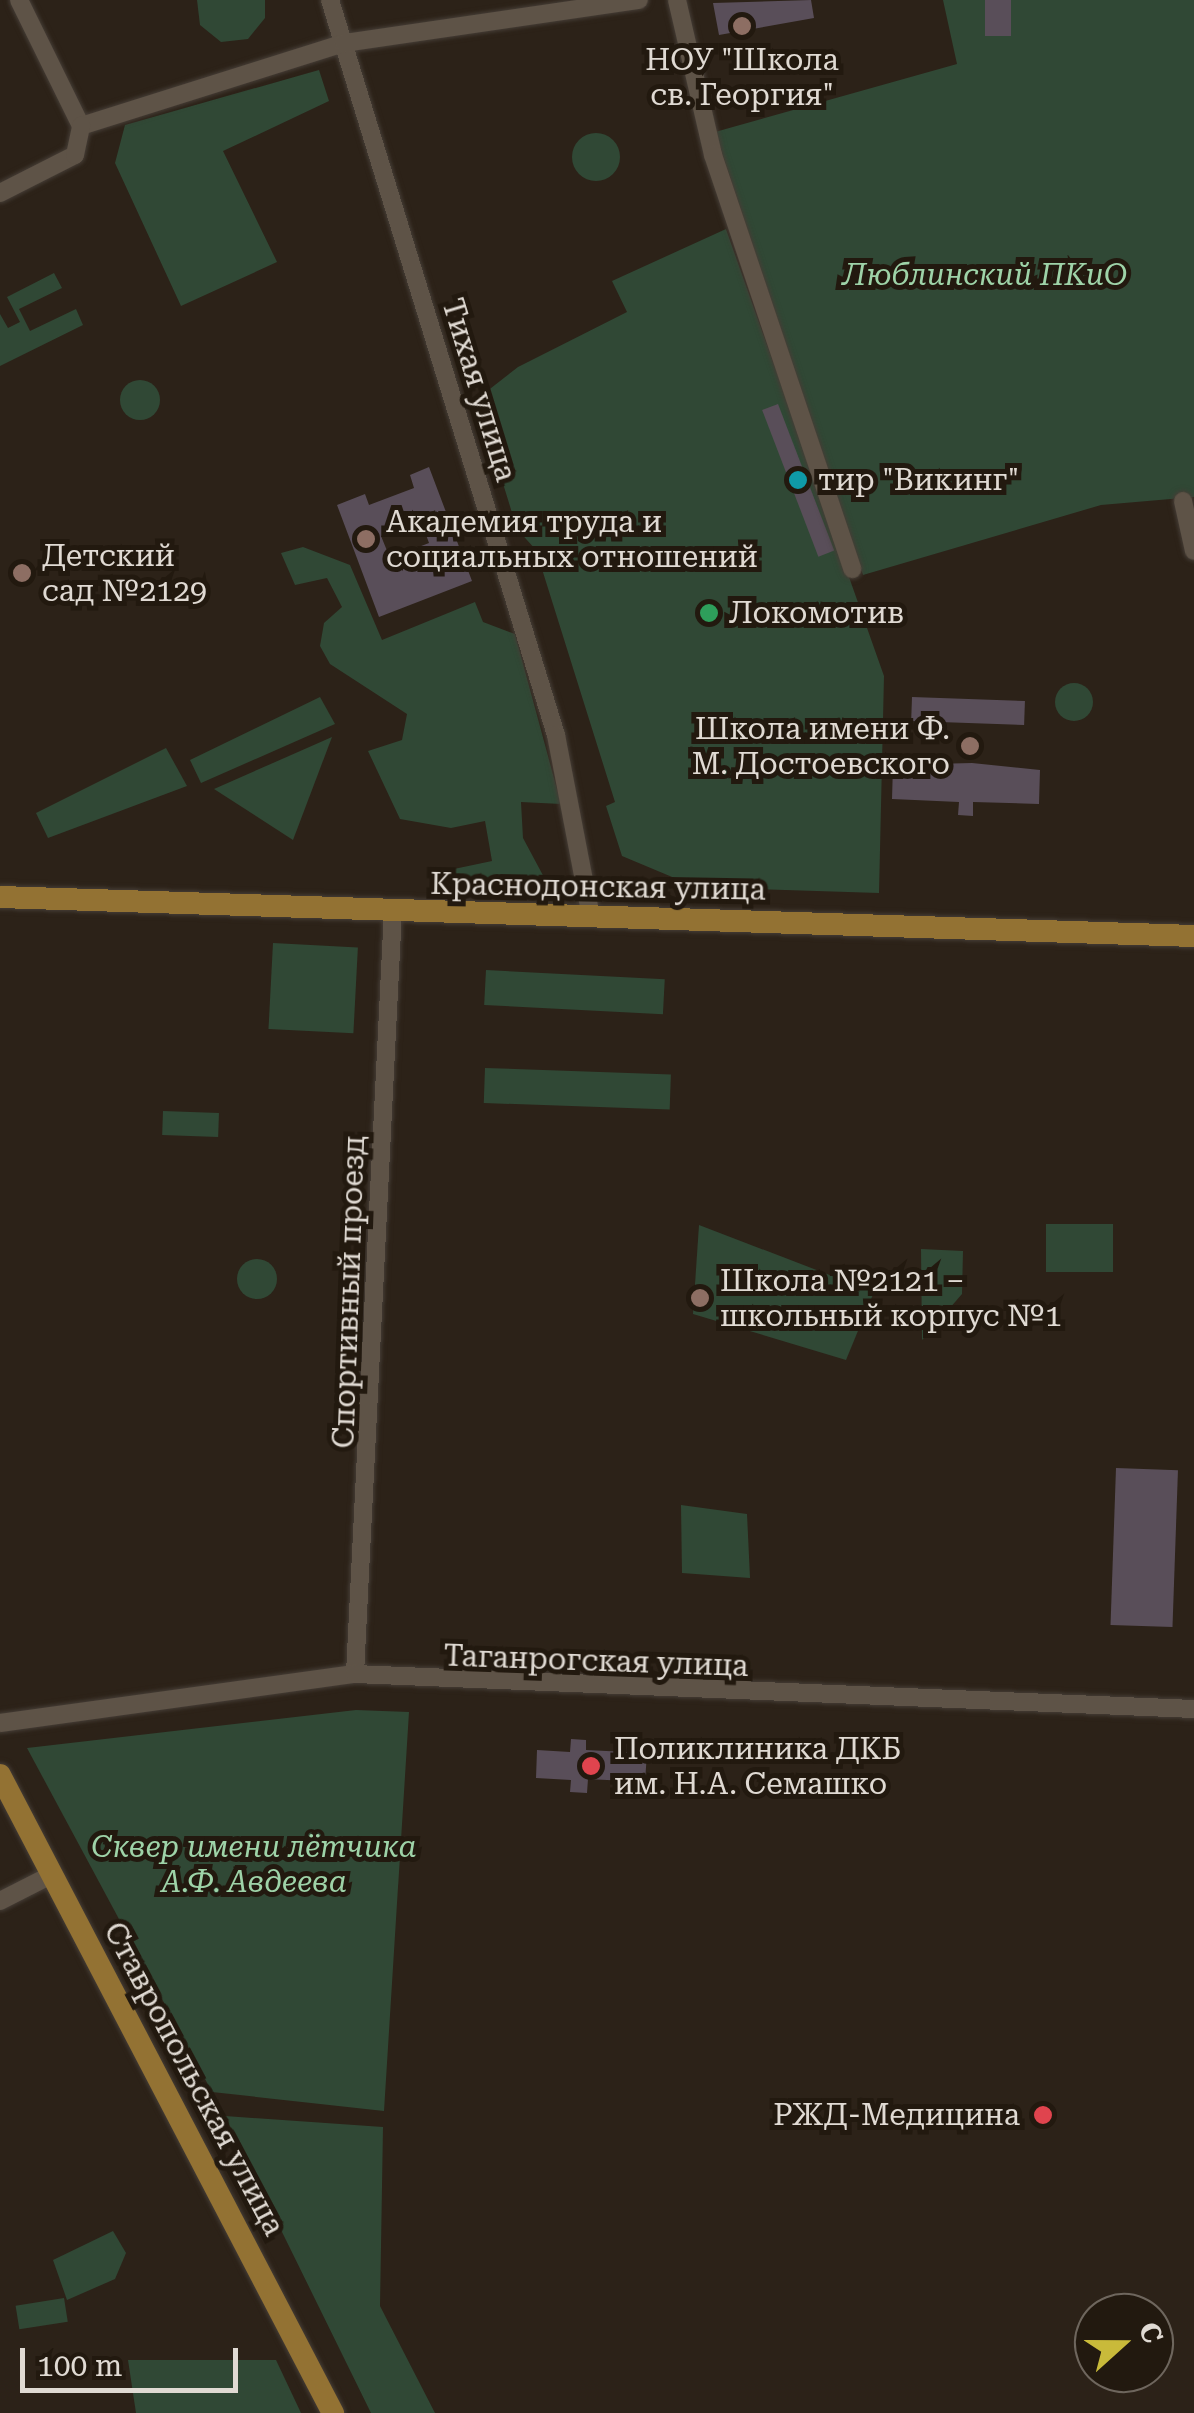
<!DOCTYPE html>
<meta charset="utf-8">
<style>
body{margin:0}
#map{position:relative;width:1194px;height:2413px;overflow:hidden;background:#2c2218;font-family:"Roboto Serif",serif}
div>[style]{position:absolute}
.green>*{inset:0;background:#304835;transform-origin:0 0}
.round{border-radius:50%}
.building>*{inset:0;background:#594e59;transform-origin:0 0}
.roads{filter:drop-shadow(0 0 2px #453d36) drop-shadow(0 0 2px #453d36)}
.minor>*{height:18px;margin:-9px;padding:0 9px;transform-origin:9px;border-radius:9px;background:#5e5347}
.major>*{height:22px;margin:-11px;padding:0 11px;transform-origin:11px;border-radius:11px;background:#937233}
.dots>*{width:28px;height:28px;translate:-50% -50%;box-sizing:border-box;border:5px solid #22190f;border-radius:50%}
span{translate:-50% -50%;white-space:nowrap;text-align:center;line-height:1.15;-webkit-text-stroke:10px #22190f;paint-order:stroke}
.poi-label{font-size:30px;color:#e0dad3}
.left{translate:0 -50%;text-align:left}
.right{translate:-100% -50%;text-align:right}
.park-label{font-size:30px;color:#9ed3a8;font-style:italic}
.street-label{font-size:30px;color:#e0dad3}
.north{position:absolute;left:1074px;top:2293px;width:100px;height:100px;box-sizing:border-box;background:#22190f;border:2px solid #6e665d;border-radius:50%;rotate:69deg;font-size:28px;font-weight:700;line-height:40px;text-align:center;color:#e0dad3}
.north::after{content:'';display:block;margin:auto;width:35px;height:45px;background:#c9ba3a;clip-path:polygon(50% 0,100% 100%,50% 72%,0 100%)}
.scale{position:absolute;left:20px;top:2348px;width:218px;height:45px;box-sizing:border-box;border:5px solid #e0dad3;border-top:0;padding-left:12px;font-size:30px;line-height:35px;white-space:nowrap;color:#e0dad3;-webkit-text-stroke:8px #22190f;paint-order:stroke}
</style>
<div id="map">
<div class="green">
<div style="clip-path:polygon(197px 0,265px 0,265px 18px,248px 39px,221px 42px,200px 25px)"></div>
<div style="clip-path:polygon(943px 0,1194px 0,1194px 497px,1101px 505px,863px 575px,715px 132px,957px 64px)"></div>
<div style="clip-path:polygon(319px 70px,329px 101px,223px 151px,277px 262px,181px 306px,115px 163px,125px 125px)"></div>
<div class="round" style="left:572px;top:133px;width:48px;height:48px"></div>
<div style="clip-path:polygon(726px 229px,884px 676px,879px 893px,696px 887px,622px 856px,606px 806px,615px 802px,536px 550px,517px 529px,477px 399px,518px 367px,627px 312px,612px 281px)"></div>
<div style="clip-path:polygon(54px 273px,62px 288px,19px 309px,30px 331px,76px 309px,83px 325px,0 366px,0 314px,8px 328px,20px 322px,7px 297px)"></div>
<div class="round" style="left:120px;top:380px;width:40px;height:40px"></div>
<div style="clip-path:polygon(303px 547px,350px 565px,382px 640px,475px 602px,483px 622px,515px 634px,561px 804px,521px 802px,523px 838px,546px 881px,460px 885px,454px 869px,492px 861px,485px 821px,451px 828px,400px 819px,368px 751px,402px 740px,407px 714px,330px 664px,320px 646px,324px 623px,342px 607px,327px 578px,295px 585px,281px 553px)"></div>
<div class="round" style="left:1055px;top:683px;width:38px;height:38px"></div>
<div style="clip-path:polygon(320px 697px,335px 724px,201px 783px,190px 760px)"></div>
<div style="clip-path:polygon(332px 737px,293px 840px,214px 789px)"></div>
<div style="clip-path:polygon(166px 748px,187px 786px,48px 838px,36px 813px)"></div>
<div style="left:273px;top:943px;width:85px;height:86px;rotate:3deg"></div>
<div style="left:486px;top:970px;width:179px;height:35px;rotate:3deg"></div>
<div style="left:485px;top:1068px;width:186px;height:35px;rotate:2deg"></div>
<div style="left:163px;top:1111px;width:56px;height:24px;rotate:2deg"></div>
<div style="left:1046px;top:1224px;width:67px;height:48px"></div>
<div style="clip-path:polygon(699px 1225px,874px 1292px,846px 1360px,693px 1314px)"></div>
<div style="clip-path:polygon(921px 1249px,963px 1251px,962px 1294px,922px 1340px)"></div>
<div class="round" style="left:237px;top:1259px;width:40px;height:40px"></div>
<div style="clip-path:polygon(681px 1505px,747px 1514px,750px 1578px,682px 1573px)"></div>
<div style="clip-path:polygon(356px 1710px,409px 1712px,384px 2111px,212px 2092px,27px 1748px)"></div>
<div style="clip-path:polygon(225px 2116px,383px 2127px,380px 2306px,435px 2413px,371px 2413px)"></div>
<div style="clip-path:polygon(113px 2231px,126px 2253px,115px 2279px,67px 2300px,53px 2260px)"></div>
<div style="left:64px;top:2298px;width:24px;height:49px;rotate:81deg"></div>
<div style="clip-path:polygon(128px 2360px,276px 2360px,301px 2413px,136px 2413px)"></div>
</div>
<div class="building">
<div style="clip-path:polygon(811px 0,814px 18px,719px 35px,713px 3px)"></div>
<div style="left:985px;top:0;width:26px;height:36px"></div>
<div style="left:778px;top:404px;width:157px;height:17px;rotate:69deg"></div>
<div style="clip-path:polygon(evenodd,429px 467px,472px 581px,379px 617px,337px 505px,365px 494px,369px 505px,414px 488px,410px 475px,429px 467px,421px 521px,429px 543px,390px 558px,381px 536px,421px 521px)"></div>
<div style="left:912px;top:697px;width:113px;height:24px;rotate:2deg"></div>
<div style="clip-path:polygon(972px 763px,1040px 770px,1039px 804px,973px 802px,973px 816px,958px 815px,959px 802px,892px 799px,893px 765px)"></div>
<div style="left:1116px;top:1468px;width:62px;height:157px;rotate:2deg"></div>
<div style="clip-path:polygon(571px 1739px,586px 1740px,586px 1750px,647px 1753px,645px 1782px,588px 1779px,587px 1793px,570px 1792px,571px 1780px,536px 1778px,537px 1750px,570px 1752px)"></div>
</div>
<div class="roads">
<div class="minor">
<div style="left:19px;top:0;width:140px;rotate:63.8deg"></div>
<div style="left:330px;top:0;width:769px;rotate:72.91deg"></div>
<div style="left:556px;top:735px;width:184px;rotate:79.1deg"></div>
<div style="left:677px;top:0;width:159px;rotate:76.9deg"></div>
<div style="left:713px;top:155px;width:437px;rotate:71.4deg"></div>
<div style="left:81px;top:126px;width:276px;rotate:-17.5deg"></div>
<div style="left:344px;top:43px;width:298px;rotate:-8.3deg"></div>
<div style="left:0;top:193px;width:84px;rotate:-26.9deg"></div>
<div style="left:75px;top:155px;width:30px;rotate:-78deg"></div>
<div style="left:1183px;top:501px;width:51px;rotate:77.6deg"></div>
<div style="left:355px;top:1674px;width:763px;rotate:-87.15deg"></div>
<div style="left:0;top:1723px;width:358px;rotate:-7.9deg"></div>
<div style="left:355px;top:1674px;width:840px;rotate:2.39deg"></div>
<div style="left:0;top:1901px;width:59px;rotate:-27deg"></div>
</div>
<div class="major">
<div style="left:0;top:897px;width:1195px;rotate:1.87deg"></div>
<div style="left:0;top:1775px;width:720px;rotate:62.44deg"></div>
</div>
</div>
<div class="dots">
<div style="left:742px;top:26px;background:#8d6e63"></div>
<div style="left:798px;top:480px;background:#0f9aa8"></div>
<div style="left:366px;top:539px;background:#8d6e63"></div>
<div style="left:22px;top:573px;background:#8d6e63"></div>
<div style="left:709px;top:613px;background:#2e9e5b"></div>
<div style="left:970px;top:746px;background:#8d6e63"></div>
<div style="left:700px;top:1298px;background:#8d6e63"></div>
<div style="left:591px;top:1766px;background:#e0444e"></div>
<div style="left:1043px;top:2115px;background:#e0444e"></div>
</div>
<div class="poi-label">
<span style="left:742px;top:77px">НОУ "Школа<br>св. Георгия"</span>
<span class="left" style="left:818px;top:480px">тир "Викинг"</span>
<span class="left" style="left:386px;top:539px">Академия труда и<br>социальных отношений</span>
<span class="left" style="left:42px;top:573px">Детский<br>сад №2129</span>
<span class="left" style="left:729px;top:613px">Локомотив</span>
<span class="right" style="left:950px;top:746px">Школа имени Ф.<br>М. Достоевского</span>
<span class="left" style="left:720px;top:1298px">Школа №2121 –<br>школьный корпус №1</span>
<span class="left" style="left:614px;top:1766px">Поликлиника ДКБ<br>им. Н.А. Семашко</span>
<span class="right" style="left:1020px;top:2115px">РЖД-Медицина</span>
</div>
<div class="park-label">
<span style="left:985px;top:275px">Люблинский ПКиО</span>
<span style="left:254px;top:1864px">Сквер имени лётчика<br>А.Ф. Авдеева</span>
</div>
<div class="street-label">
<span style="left:479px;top:390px;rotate:73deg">Тихая улица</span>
<span style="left:598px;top:887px;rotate:1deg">Краснодонская улица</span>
<span style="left:349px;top:1292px;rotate:-88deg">Спортивный проезд</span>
<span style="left:596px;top:1661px;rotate:2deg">Таганрогская улица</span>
<span style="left:194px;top:2079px;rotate:62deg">Ставропольская улица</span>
</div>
<div class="north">С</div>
<div class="scale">100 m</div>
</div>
